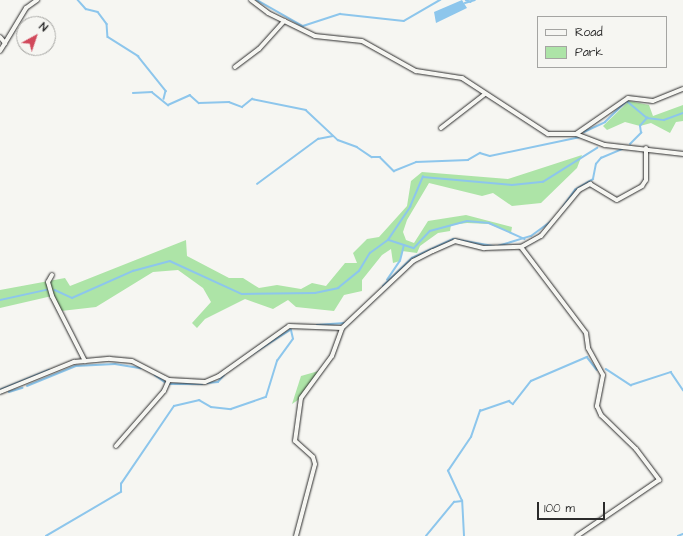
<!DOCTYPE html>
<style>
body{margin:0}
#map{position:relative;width:683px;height:536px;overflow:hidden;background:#f6f6f2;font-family:"Architects Daughter",sans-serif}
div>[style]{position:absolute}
.green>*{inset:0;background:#ade4a7}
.water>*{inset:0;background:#8dc6ec}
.stream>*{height:1.5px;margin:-0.75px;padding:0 0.75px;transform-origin:0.75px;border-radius:0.75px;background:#8dc6ec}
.roads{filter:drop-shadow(0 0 1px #2b2b2b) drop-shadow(0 0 1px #2b2b2b)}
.street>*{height:4px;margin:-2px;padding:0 2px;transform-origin:2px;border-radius:2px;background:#f6f6f2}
span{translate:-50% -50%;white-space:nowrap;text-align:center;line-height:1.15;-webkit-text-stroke:3.5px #f6f6f2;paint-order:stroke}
.legend{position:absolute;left:537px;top:16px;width:130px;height:52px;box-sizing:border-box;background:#f6f6f2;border:1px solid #a5a5a2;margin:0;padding:5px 7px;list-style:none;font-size:12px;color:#2b2b2b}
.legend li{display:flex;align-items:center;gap:8px;height:20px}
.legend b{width:20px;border:1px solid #a5a5a2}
.north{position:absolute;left:16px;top:16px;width:40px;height:40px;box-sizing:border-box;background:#f6f6f2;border:1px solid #a5a5a2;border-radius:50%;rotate:40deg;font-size:11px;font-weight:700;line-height:16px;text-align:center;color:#2b2b2b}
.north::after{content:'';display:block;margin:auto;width:14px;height:18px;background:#d1495b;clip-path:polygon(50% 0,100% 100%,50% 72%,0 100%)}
.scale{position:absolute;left:537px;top:502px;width:68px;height:18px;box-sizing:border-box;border:2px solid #2b2b2b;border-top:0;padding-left:5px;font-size:12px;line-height:14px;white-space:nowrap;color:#2b2b2b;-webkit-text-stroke:3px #f6f6f2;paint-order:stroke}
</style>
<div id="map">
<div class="green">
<div style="clip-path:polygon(629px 101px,649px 105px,653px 116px,683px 105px,683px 121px,676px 122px,670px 133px,651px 123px,640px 126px,625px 122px,607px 130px,603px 126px)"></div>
<div style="clip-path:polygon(582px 155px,577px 168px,541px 203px,512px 206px,493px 193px,482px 196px,429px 183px,407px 220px,403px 232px,406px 240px,414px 243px,428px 221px,466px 215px,512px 227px,511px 233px,489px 224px,467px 223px,451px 225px,450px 231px,438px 233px,420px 246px,417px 253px,402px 251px,400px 261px,393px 263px,391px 249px,382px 255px,362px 280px,362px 291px,344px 295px,334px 311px,296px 307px,288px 300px,273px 309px,245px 299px,205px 319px,197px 328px,192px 323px,211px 302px,203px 288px,178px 270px,153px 272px,96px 307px,61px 311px,52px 296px,0 308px,0 290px,65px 278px,70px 286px,186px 240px,187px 256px,229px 278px,243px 278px,259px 288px,277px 285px,301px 289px,312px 283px,326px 286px,345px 263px,357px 263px,353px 253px,367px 239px,379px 237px,407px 206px,411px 181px,422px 172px,508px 179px)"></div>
<div style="clip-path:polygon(322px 370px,301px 398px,292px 404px,301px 376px)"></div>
</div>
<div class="water">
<div style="clip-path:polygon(462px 0,467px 8px,436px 23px,434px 12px)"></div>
</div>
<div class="stream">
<div style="left:78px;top:0;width:12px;rotate:48deg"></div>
<div style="left:86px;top:9px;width:12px;rotate:14deg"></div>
<div style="left:98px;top:12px;width:15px;rotate:53deg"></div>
<div style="left:107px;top:24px;width:13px;rotate:86deg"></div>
<div style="left:108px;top:37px;width:36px;rotate:32deg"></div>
<div style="left:138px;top:56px;width:45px;rotate:51.3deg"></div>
<div style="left:166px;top:91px;width:8px;rotate:104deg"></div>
<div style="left:257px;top:0;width:53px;rotate:29.5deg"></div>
<div style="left:303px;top:26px;width:39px;rotate:-18deg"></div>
<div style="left:340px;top:14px;width:64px;rotate:6.2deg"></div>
<div style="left:404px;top:21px;width:42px;rotate:-30.3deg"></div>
<div style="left:466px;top:0;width:5px;rotate:22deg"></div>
<div style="left:465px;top:3px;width:10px;rotate:-17deg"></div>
<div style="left:133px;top:93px;width:19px;rotate:-3deg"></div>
<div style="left:152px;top:92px;width:21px;rotate:39deg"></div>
<div style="left:168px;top:105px;width:24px;rotate:-24deg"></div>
<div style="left:190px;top:95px;width:12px;rotate:42deg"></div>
<div style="left:199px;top:103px;width:30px;rotate:-2deg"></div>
<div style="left:229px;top:102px;width:14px;rotate:21deg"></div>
<div style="left:242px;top:107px;width:13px;rotate:-39deg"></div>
<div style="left:252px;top:99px;width:55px;rotate:11.5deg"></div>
<div style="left:306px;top:110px;width:44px;rotate:43.2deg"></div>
<div style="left:338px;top:140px;width:20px;rotate:20deg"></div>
<div style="left:357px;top:147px;width:18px;rotate:34deg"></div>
<div style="left:372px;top:157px;width:8px"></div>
<div style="left:380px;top:157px;width:20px;rotate:45deg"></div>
<div style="left:394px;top:171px;width:24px;rotate:-22deg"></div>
<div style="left:416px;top:162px;width:52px;rotate:-2.2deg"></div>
<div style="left:468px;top:160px;width:14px;rotate:-30deg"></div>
<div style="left:480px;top:153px;width:10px;rotate:17deg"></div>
<div style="left:490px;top:156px;width:92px;rotate:-11.9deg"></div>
<div style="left:584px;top:132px;width:23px;rotate:-25deg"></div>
<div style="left:605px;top:122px;width:30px;rotate:-44deg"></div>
<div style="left:627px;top:101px;width:26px;rotate:40deg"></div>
<div style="left:647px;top:118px;width:17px;rotate:7deg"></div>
<div style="left:664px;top:120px;width:20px;rotate:-20deg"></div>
<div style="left:630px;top:144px;width:16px;rotate:-45deg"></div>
<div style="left:641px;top:133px;width:7px;rotate:-98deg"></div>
<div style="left:640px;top:126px;width:11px;rotate:-49deg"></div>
<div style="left:257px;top:184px;width:76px;rotate:-36.4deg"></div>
<div style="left:318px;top:139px;width:15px;rotate:-11deg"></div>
<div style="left:563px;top:207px;width:21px;rotate:-55deg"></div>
<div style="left:575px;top:190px;width:21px;rotate:-31deg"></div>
<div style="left:593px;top:179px;width:15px;rotate:-79deg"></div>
<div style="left:596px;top:164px;width:8px;rotate:-50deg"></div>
<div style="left:601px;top:158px;width:23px;rotate:-23deg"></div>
<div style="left:389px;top:240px;width:26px;rotate:18deg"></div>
<div style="left:414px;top:248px;width:23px;rotate:-47deg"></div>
<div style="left:430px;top:231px;width:38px;rotate:-15deg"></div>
<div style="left:467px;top:221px;width:22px;rotate:5deg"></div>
<div style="left:489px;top:223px;width:39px;rotate:24deg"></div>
<div style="left:498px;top:246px;width:34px;rotate:-17deg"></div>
<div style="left:531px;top:236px;width:24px;rotate:-36deg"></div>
<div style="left:387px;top:280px;width:23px;rotate:-56deg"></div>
<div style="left:400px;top:261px;width:16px;rotate:-76deg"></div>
<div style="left:383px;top:286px;width:40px;rotate:-44deg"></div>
<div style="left:412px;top:258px;width:45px;rotate:-24.9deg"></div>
<div style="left:453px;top:239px;width:42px;rotate:9.7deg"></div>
<div style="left:55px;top:290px;width:19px;rotate:25deg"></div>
<div style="left:72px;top:298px;width:67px;rotate:-23.9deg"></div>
<div style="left:133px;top:271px;width:38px;rotate:-15deg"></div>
<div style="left:170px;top:261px;width:79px;rotate:24.6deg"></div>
<div style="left:242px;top:294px;width:73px;rotate:-0.8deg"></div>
<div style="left:315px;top:293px;width:24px;rotate:-12deg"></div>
<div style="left:338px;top:288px;width:27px;rotate:-39deg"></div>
<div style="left:359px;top:271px;width:21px;rotate:-59deg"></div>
<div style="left:370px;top:253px;width:22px;rotate:-36deg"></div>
<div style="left:388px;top:240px;width:40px;rotate:-56deg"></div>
<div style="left:410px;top:207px;width:33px;rotate:-67deg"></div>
<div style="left:423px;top:177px;width:89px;rotate:5.1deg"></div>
<div style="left:512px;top:185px;width:31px;rotate:-6deg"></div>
<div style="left:543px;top:182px;width:64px;rotate:-32.2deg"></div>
<div style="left:0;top:300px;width:47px;rotate:-12.3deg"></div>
<div style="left:317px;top:325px;width:27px;rotate:-4deg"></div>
<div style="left:606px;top:369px;width:30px;rotate:33deg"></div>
<div style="left:631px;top:385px;width:42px;rotate:-18deg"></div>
<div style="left:671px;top:372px;width:22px;rotate:56deg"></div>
<div style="left:155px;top:375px;width:12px;rotate:35deg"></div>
<div style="left:207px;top:383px;width:11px;rotate:-5deg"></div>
<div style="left:218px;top:382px;width:9px;rotate:-49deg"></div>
<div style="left:170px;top:384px;width:32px"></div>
<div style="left:27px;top:386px;width:53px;rotate:-22.2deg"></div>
<div style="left:76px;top:366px;width:39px;rotate:-3deg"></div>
<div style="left:115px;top:364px;width:26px;rotate:9deg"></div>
<div style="left:0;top:390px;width:53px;rotate:-22.2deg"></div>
<div style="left:9px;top:392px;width:14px;rotate:-17deg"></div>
<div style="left:46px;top:536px;width:87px;rotate:-30.4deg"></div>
<div style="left:121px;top:492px;width:8px;rotate:-90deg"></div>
<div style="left:121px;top:484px;width:94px;rotate:-55.8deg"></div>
<div style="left:174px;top:406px;width:26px;rotate:-13deg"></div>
<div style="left:199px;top:400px;width:14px;rotate:30deg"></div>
<div style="left:211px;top:407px;width:20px;rotate:6deg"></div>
<div style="left:231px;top:409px;width:37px;rotate:-19deg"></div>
<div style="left:266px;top:397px;width:38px;rotate:-73deg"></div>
<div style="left:277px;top:361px;width:27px;rotate:-54deg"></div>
<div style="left:293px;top:339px;width:9px;rotate:-103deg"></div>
<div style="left:291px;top:330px;width:49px;rotate:147.6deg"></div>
<div style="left:426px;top:536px;width:44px;rotate:-50.5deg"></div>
<div style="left:454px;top:502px;width:8px;rotate:-7deg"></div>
<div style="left:464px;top:536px;width:35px;rotate:-93deg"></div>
<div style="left:462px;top:501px;width:33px;rotate:-115deg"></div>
<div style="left:448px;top:471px;width:41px;rotate:-55.9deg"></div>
<div style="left:471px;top:437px;width:28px;rotate:-71deg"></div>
<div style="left:480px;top:411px;width:31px;rotate:-19deg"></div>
<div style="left:509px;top:401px;width:5px;rotate:37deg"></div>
<div style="left:513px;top:404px;width:29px;rotate:-52deg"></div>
<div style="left:531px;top:381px;width:61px;rotate:-23.2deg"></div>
<div style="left:587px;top:357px;width:16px;rotate:52deg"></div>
<div style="left:678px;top:536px;width:5px;rotate:-22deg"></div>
</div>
<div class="roads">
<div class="street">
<div style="left:251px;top:0;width:21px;rotate:37deg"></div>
<div style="left:268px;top:13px;width:52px;rotate:26.1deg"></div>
<div style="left:315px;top:36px;width:47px;rotate:6.1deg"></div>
<div style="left:362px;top:41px;width:62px;rotate:29.1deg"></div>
<div style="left:416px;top:71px;width:47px;rotate:8.7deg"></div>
<div style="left:462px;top:78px;width:103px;rotate:33.1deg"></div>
<div style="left:548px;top:134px;width:28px"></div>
<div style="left:576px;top:134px;width:31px;rotate:21deg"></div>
<div style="left:605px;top:145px;width:79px;rotate:6.6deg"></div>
<div style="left:0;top:37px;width:8px;rotate:50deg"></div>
<div style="left:5px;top:43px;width:41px;rotate:-59deg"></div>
<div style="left:26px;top:8px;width:14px;rotate:-36deg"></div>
<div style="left:0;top:51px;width:9px;rotate:-58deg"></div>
<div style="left:235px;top:67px;width:30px;rotate:-37deg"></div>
<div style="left:259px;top:49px;width:38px;rotate:-48deg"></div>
<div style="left:441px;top:128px;width:56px;rotate:-37.7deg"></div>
<div style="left:576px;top:134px;width:63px;rotate:-34.7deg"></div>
<div style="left:628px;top:98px;width:25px;rotate:7deg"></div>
<div style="left:653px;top:101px;width:32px;rotate:-22deg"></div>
<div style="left:521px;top:247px;width:108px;rotate:52.9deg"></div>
<div style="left:586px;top:333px;width:15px;rotate:82deg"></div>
<div style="left:588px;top:348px;width:31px;rotate:61deg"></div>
<div style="left:603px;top:375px;width:32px;rotate:101deg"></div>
<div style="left:597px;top:406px;width:10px;rotate:66deg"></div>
<div style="left:601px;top:415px;width:49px;rotate:44.2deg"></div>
<div style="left:636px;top:449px;width:39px;rotate:53deg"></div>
<div style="left:659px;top:480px;width:99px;rotate:145.7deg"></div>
<div style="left:52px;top:275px;width:8px;rotate:120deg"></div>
<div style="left:48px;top:282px;width:15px;rotate:74deg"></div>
<div style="left:52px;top:296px;width:73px;rotate:63.1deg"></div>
<div style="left:0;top:392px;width:80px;rotate:-22.1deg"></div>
<div style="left:74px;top:362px;width:36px;rotate:-5deg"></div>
<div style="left:110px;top:359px;width:22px;rotate:5deg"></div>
<div style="left:132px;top:361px;width:42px;rotate:27.2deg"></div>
<div style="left:169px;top:380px;width:36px;rotate:3deg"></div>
<div style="left:205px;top:382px;width:15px;rotate:-23deg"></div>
<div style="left:219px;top:376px;width:86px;rotate:-35.5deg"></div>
<div style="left:289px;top:326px;width:53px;rotate:2.2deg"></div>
<div style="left:116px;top:446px;width:73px;rotate:-48.9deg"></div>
<div style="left:164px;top:391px;width:12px;rotate:-66deg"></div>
<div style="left:296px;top:536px;width:74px;rotate:-75.2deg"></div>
<div style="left:315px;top:464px;width:7px;rotate:-106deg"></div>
<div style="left:313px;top:457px;width:24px;rotate:-138deg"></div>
<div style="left:295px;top:441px;width:43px;rotate:-82.1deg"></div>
<div style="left:301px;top:398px;width:52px;rotate:-53.6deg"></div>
<div style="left:332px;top:356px;width:30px;rotate:-70deg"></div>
<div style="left:342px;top:328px;width:98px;rotate:-43.3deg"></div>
<div style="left:413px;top:261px;width:22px;rotate:-27deg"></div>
<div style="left:433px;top:251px;width:24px;rotate:-24deg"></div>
<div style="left:455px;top:241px;width:30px;rotate:14deg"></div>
<div style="left:484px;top:248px;width:37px;rotate:-2deg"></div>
<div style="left:521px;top:247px;width:23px;rotate:-29deg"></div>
<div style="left:541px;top:236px;width:60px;rotate:-50.4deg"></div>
<div style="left:579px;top:190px;width:13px;rotate:-29deg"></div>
<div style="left:590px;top:184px;width:31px;rotate:31deg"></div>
<div style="left:617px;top:200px;width:29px;rotate:-29deg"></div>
<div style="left:642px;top:186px;width:7px;rotate:-56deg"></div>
<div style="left:646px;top:180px;width:32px;rotate:-90deg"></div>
</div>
</div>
<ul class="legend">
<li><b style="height:5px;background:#f6f6f2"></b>Road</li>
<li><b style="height:11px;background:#ade4a7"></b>Park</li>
</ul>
<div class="north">N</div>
<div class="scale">100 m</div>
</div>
